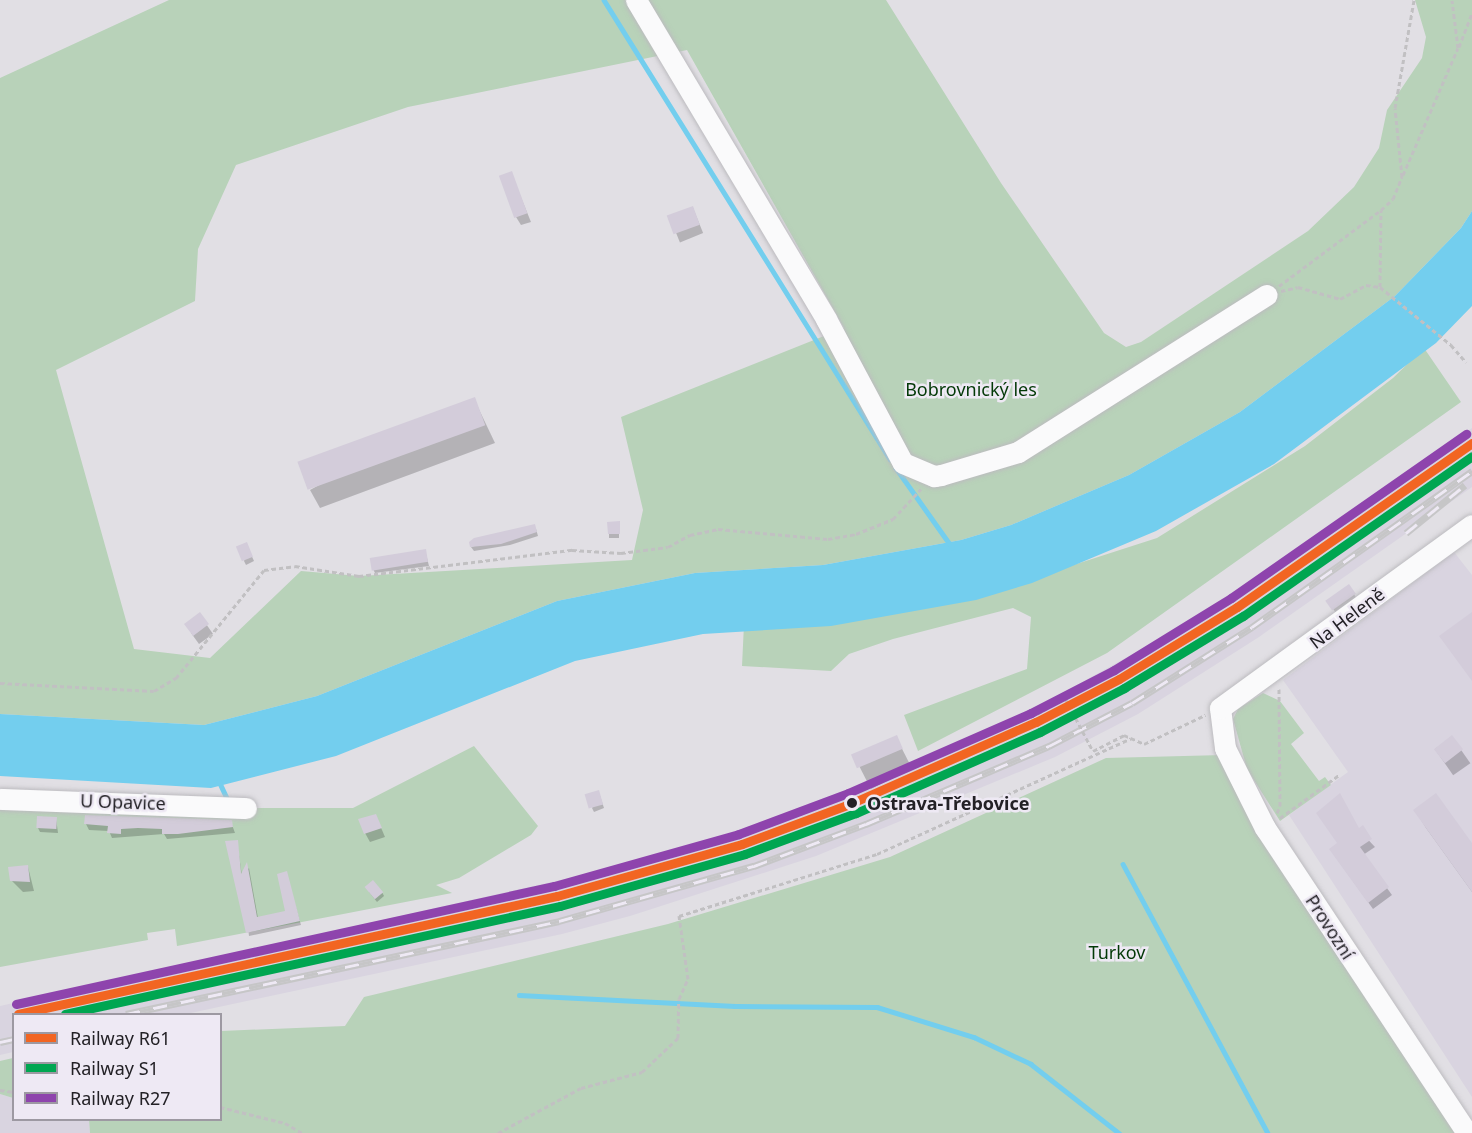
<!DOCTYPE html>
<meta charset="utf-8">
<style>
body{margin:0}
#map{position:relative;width:1472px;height:1133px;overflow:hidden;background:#e1dfe4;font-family:"Noto Sans",sans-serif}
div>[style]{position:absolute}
.built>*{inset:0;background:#d9d4e0}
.green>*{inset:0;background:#b8d2b9}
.water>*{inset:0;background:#73ceee}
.shadow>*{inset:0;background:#0003;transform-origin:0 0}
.stream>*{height:4.5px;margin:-2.25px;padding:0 2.25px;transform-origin:2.25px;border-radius:2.25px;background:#73ceee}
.building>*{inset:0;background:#d3ccda;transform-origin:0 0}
.path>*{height:3px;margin-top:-1.5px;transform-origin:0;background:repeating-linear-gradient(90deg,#c1c0c2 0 4.5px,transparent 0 7.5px)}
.roads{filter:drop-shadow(0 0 2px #bcbbbf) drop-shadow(0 0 2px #bcbbbf)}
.minor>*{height:21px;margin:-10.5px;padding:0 10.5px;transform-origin:10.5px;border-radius:10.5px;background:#fafafb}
.rail>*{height:7px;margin-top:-3.5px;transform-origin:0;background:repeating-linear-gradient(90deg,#eee9f4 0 14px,#c6c6c7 0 28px);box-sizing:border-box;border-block:2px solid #c6c6c7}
.path-bridge>*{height:3px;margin-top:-1.5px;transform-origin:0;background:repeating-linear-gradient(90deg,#c1c0c2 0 4.5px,transparent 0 7.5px)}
.rail-1>*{height:9px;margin:-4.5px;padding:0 4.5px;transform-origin:4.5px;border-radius:4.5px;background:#f26522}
.rail-2>*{height:9px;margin:-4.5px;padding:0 4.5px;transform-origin:4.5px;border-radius:4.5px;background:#00a651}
.rail-3>*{height:9px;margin:-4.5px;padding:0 4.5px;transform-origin:4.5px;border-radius:4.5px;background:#8e44ad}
.dots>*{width:16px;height:16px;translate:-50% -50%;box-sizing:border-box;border:3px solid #eee9f4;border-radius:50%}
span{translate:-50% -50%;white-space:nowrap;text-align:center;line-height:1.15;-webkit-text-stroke:5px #eee9f4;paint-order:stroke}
.park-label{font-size:18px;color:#033907}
.street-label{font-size:18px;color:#232126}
.stop-label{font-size:18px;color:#232126;font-weight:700}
.left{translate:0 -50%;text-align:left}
.legend{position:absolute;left:12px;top:1013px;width:210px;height:108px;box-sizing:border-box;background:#eee9f4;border:2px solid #9d99a2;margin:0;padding:8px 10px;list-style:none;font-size:18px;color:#232126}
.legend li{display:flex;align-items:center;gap:12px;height:30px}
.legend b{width:30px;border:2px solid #9d99a2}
</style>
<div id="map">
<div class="built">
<div style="clip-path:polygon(1472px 428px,1472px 487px,1259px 637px,1138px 714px,1055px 757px,816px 856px,630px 916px,562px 934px,186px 1014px,14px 1014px,13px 1052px,0 1055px,0 1006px,614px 868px,738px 832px,919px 763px,1030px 711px,1183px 626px,1337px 525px)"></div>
<div style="clip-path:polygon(1454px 552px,1472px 575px,1472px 1097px,1289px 815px,1348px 772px,1283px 680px)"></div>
<div style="clip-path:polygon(0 1094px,13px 1098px,14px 1120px,89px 1120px,90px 1133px,0 1133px)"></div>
</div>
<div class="green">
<div style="clip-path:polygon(evenodd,169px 0,886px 0,1001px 183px,1104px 333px,1126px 347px,1141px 342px,1308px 231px,1354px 187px,1379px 148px,1387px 110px,1422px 58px,1426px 37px,1415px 0,1472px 0,1472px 211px,1461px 228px,1395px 296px,1240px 412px,1129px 475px,1011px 525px,961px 540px,823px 565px,695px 573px,557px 601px,317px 696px,204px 725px,0 714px,0 78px,169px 0,687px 50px,844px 328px,621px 417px,643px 510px,632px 560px,359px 576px,301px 571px,210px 658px,134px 649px,56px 370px,195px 301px,198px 249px,236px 165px,408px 107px,687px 50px)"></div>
<div style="clip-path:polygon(1424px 348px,1461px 402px,1107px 653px,918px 751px,904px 715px,1027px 669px,1031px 617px,1013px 608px,893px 639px,849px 654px,831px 671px,742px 666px,744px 624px,977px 596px,1157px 538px,1305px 446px,1393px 378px)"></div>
<div style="clip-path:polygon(1263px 693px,1280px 701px,1304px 733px,1291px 744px,1319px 781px,1325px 777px,1331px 785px,1280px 821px,1247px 769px,1233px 719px,1238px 709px)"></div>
<div style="clip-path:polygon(474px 746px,538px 826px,531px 835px,459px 878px,436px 885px,452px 893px,177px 946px,175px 929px,147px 933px,148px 940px,0 967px,0 808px,353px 808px)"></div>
<div style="clip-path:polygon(1223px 755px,1241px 804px,1456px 1133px,90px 1133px,89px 1120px,220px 1120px,221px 1031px,345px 1026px,364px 997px,668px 924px,890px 857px,1106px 758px)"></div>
<div style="clip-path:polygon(13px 1058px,14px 1058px,13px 1098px,0 1094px,0 1061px)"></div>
</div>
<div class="water">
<div style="clip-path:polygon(1472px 211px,1472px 306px,1436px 343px,1274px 464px,1156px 531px,1032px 583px,976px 600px,831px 626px,703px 634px,575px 661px,336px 756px,211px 788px,0 776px,0 714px,204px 725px,317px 696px,557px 601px,695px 573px,823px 565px,961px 540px,1011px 525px,1129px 475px,1240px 412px,1395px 296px,1461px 228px)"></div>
</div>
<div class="shadow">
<div style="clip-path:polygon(511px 173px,531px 222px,521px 225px,516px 217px)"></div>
<div style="left:693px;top:208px;width:27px;height:25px;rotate:68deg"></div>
<div style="clip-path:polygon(474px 399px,495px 443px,320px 508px,310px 490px)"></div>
<div style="left:609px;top:523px;width:10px;height:15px"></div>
<div style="clip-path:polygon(536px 529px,538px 536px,510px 545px,474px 551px,471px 547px)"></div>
<div style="clip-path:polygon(248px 548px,254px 561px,246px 565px,244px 561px)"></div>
<div style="clip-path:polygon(425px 550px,429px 566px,375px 573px,373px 569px,372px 559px)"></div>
<div style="clip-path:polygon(1354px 594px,1359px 603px,1339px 618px,1328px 601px)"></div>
<div style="clip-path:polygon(200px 615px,213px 634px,199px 644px,191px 633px)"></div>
<div style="left:896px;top:737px;width:35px;height:46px;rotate:63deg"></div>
<div style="left:1452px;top:737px;width:32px;height:21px;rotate:55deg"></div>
<div style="clip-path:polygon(600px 796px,604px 808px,594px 812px,592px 808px)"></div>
<div style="clip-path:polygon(1415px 810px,1472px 846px,1472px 892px,1426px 828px)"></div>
<div style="clip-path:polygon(376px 816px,385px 837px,370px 842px,365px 833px)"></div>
<div style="clip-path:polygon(56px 818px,58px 833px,40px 832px,38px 828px)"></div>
<div style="clip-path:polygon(231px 822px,235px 833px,167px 839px,164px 834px,112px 838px,109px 831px,89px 830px,86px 824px)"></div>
<div style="clip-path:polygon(1359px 830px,1375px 847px,1363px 855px,1392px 895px,1373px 909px,1335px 856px)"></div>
<div style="clip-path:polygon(237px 841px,242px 876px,249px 868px,258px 918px,287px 912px,286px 873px,301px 925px,249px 936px)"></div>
<div style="clip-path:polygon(28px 867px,34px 891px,23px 892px,11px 880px)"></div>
<div style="clip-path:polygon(369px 892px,382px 892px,384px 896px,377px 902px)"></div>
</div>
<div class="stream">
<div style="left:604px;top:0;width:541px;rotate:58.07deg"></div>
<div style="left:896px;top:468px;width:97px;rotate:54.7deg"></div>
<div style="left:219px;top:781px;width:21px;rotate:65deg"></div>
<div style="left:1123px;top:864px;width:306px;rotate:61.7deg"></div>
<div style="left:519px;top:995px;width:216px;rotate:2.9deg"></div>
<div style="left:735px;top:1006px;width:142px;rotate:0.4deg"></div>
<div style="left:877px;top:1007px;width:102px;rotate:17.2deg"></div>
<div style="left:974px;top:1037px;width:63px;rotate:25.3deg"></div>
<div style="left:1031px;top:1064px;width:112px;rotate:38.1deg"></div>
</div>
<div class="building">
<div style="left:512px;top:171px;width:45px;height:14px;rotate:70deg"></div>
<div style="left:693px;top:206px;width:20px;height:28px;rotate:70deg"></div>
<div style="left:475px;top:397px;width:30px;height:189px;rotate:70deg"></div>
<div style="clip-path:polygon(620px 521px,620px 534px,608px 534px,607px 522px)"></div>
<div style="clip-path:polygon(535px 524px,537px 532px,501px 544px,470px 547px,469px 542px,474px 538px)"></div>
<div style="left:247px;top:542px;width:16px;height:12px;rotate:68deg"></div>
<div style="left:426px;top:549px;width:13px;height:57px;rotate:81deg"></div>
<div style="left:1349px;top:584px;width:12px;height:29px;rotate:55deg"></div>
<div style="left:200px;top:612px;width:15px;height:20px;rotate:53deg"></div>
<div style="clip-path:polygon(1472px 612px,1472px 681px,1439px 636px)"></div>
<div style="left:897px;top:735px;width:15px;height:50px;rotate:67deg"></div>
<div style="left:1452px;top:735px;width:18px;height:23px;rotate:52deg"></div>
<div style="left:599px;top:790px;width:15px;height:15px;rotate:74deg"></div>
<div style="clip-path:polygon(1340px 793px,1359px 828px,1363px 825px,1372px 839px,1360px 847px,1389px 887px,1368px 903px,1329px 849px,1337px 843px,1316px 813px)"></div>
<div style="clip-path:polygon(1436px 793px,1472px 843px,1472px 892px,1413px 810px)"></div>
<div style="clip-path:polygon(376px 814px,382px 828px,364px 834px,358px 819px)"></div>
<div style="clip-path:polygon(85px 815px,232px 820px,233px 827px,178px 834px,162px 834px,162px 829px,138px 828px,121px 829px,121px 834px,107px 833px,108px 826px,84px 824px)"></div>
<div style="left:37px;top:816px;width:20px;height:12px;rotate:3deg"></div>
<div style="clip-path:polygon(238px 840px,241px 874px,247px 862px,257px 917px,285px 911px,277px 874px,287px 871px,300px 921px,246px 933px,225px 841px)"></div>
<div style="clip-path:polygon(28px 865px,30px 882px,10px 881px,8px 867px)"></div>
<div style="left:373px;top:880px;width:16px;height:11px;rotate:50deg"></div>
</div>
<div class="path">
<div style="left:1459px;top:47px;width:36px;rotate:-69deg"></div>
<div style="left:1403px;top:175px;width:138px;rotate:-66.6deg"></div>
<div style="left:1458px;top:48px;width:48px;rotate:-97.1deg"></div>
<div style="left:1279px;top:286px;width:127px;rotate:-36.7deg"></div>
<div style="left:1380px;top:287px;width:77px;rotate:-89.3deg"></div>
<div style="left:1381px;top:210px;width:16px;rotate:-43deg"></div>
<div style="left:1393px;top:199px;width:24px;rotate:-68deg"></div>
<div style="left:1402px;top:177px;width:69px;rotate:-95.8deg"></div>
<div style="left:1395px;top:108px;width:110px;rotate:-80deg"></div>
<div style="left:1281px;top:291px;width:17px;rotate:-13deg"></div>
<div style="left:1298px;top:287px;width:44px;rotate:15.9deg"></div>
<div style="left:1340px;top:299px;width:30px;rotate:-28deg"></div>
<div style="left:1366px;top:285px;width:14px;rotate:8deg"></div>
<div style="left:1380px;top:287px;width:92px;rotate:39.2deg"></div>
<div style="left:1451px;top:345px;width:23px;rotate:49deg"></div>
<div style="left:0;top:683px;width:154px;rotate:3deg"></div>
<div style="left:154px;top:691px;width:26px;rotate:-31deg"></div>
<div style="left:176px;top:678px;width:139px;rotate:-50.8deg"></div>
<div style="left:264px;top:570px;width:31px;rotate:-7deg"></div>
<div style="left:295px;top:566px;width:65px;rotate:8.9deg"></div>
<div style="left:359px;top:576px;width:215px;rotate:-7deg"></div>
<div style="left:572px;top:550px;width:49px;rotate:3.5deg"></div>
<div style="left:621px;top:553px;width:47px;rotate:-7.3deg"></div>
<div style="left:668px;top:547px;width:25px;rotate:-29deg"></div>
<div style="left:690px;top:535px;width:29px;rotate:-12deg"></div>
<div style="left:718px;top:529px;width:110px;rotate:5.2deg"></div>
<div style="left:828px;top:539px;width:28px;rotate:-10deg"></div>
<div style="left:856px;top:534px;width:40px;rotate:-22deg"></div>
<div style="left:893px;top:519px;width:41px;rotate:-47deg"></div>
<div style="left:1037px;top:714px;width:32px;rotate:-30deg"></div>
<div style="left:1093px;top:751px;width:35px;rotate:-27deg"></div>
<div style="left:1124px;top:735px;width:22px;rotate:24deg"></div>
<div style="left:1144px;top:744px;width:68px;rotate:-25.4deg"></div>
<div style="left:1277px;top:813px;width:8px;rotate:-67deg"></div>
<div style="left:1280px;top:806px;width:117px;rotate:-90.5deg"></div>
<div style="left:1280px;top:818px;width:73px;rotate:-36.1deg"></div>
<div style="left:0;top:1090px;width:14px;rotate:8deg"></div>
<div style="left:220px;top:1107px;width:67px;rotate:13.8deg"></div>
<div style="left:285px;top:1123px;width:20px;rotate:30deg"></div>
<div style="left:498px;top:1133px;width:94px;rotate:-28.5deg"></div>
<div style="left:581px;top:1088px;width:63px;rotate:-14.7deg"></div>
<div style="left:642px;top:1072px;width:50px;rotate:-43.4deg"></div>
<div style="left:678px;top:1038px;width:39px;rotate:-89deg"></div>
<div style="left:679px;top:999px;width:22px;rotate:-66deg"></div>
<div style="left:688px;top:979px;width:64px;rotate:-98.1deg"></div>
<div style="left:679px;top:916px;width:207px;rotate:-17.4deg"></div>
<div style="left:877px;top:854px;width:279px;rotate:-24.5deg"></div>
</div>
<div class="roads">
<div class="minor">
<div style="left:636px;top:0;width:371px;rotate:59.2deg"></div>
<div style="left:826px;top:319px;width:163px;rotate:61.9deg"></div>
<div style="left:903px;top:463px;width:34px;rotate:23deg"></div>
<div style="left:934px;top:476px;width:7px;rotate:-8deg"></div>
<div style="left:941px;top:475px;width:80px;rotate:-16.6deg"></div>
<div style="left:1018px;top:452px;width:294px;rotate:-32.3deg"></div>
<div style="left:0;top:799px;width:246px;rotate:2.1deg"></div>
<div style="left:1467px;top:1133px;width:366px;rotate:-123.5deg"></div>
<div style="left:1265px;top:828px;width:89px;rotate:-116.6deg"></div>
<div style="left:1225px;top:748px;width:40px;rotate:-97.1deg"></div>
<div style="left:1220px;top:708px;width:311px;rotate:-36deg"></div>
</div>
</div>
<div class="rail">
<div style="left:1406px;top:533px;width:76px;rotate:-39.1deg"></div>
<div style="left:126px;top:1014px;width:443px;rotate:-12.1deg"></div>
<div style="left:559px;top:921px;width:203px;rotate:-15.8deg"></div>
<div style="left:754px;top:866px;width:120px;rotate:-20.6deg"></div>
<div style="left:866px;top:824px;width:199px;rotate:-23.1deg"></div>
<div style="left:1049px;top:746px;width:93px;rotate:-27.4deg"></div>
<div style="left:1132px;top:703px;width:142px;rotate:-32.3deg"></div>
<div style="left:1252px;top:627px;width:270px;rotate:-35.3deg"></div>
<div style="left:0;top:1042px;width:14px;rotate:-12deg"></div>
</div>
<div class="path-bridge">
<div style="left:1065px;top:698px;width:60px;rotate:62.2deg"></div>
</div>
<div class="rail-1">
<div style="left:18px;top:1014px;width:552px;rotate:-12.35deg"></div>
<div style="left:557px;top:896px;width:192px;rotate:-15.7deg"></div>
<div style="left:742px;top:844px;width:117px;rotate:-20.4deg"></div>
<div style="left:852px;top:803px;width:201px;rotate:-23.8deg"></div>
<div style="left:1036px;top:722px;width:93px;rotate:-27.4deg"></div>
<div style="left:1119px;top:679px;width:138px;rotate:-31.4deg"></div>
<div style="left:1237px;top:607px;width:287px;rotate:-34.9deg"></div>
</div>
<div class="rail-2">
<div style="left:65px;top:1014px;width:507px;rotate:-12.31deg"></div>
<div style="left:560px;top:906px;width:192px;rotate:-15.7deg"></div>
<div style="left:745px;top:854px;width:118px;rotate:-20.3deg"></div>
<div style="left:856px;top:813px;width:201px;rotate:-23.8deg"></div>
<div style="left:1040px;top:732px;width:95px;rotate:-27.6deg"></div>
<div style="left:1124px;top:688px;width:139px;rotate:-31.2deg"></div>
<div style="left:1243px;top:616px;width:279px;rotate:-34.9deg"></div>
</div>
<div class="rail-3">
<div style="left:16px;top:1004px;width:551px;rotate:-12.37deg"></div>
<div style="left:554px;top:886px;width:192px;rotate:-15.7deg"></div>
<div style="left:739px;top:834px;width:116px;rotate:-20.6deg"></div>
<div style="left:848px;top:793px;width:200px;rotate:-23.6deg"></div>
<div style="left:1031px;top:713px;width:93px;rotate:-27.4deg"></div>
<div style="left:1114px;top:670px;width:137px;rotate:-31.6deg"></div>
<div style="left:1231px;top:598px;width:287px;rotate:-34.9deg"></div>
</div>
<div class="dots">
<div style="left:852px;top:803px;background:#232126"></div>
</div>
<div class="park-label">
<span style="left:971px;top:389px">Bobrovnický les</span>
<span style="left:1117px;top:952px">Turkov</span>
</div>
<div class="street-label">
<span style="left:1347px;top:618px;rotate:-37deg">Na Heleně</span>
<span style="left:123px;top:802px;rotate:2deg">U Opavice</span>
<span style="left:1330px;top:927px;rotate:57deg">Provozní</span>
</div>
<div class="stop-label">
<span class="left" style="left:867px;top:803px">Ostrava-Třebovice</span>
</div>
<ul class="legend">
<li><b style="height:8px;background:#f26522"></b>Railway R61</li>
<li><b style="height:8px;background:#00a651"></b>Railway S1</li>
<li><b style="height:8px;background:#8e44ad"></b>Railway R27</li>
</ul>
</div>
